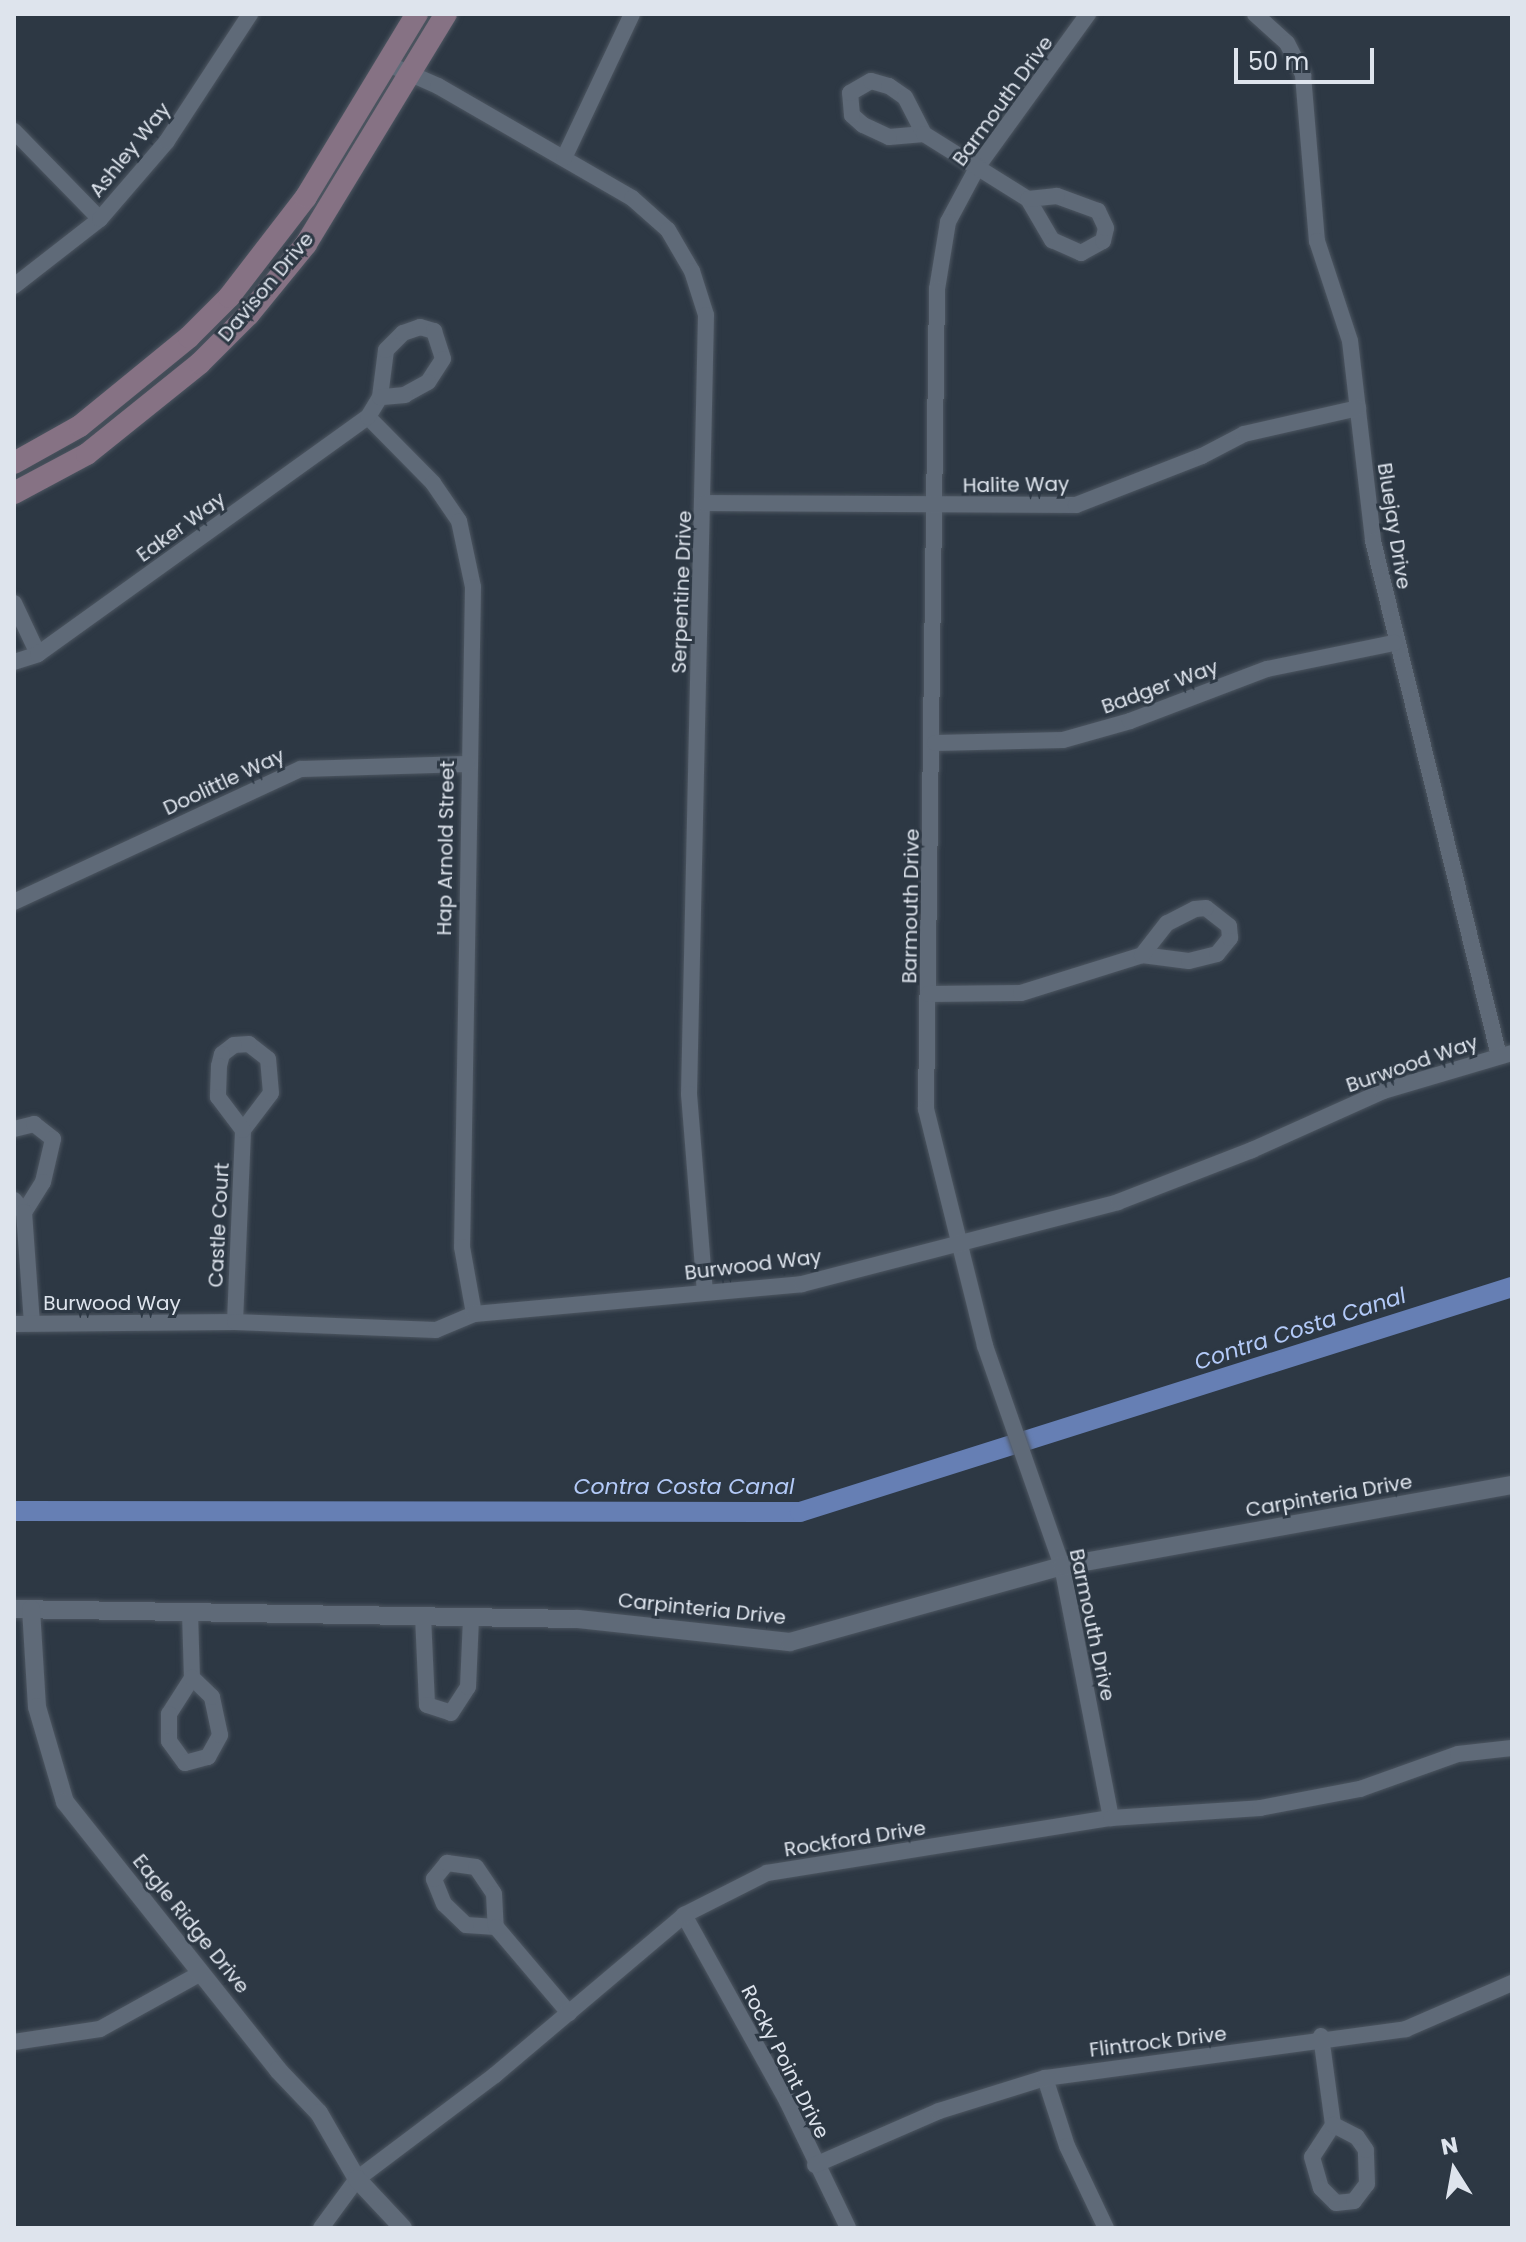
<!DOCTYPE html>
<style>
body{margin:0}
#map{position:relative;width:1526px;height:2242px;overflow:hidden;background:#2d3844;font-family:Poppins,sans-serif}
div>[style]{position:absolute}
.canal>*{height:20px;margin:-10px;padding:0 10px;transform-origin:10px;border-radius:10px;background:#667fb4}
.roads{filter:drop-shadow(0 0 2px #4d5661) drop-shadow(0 0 2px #4d5661)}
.minor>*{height:16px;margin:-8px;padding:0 8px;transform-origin:8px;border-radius:8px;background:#5f6a78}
.tertiary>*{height:18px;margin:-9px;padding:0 9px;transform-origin:9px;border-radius:9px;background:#5f6a78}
.secondary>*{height:22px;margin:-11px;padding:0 11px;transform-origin:11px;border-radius:11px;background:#867284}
span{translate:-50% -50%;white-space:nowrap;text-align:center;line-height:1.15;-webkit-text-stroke:6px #2d3844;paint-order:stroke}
.street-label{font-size:20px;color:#dee4ed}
.water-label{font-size:22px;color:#b3caf8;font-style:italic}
.frame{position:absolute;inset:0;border:16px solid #dee4ed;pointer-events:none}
.north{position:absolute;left:1414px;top:2130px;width:80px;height:80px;-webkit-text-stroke:6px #2d3844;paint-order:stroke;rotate:349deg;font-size:22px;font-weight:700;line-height:32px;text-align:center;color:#dee4ed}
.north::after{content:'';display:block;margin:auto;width:28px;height:36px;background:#dee4ed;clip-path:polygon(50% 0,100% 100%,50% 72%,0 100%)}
.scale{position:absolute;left:1234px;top:48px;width:140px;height:36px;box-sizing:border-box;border:4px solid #dee4ed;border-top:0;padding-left:10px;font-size:24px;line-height:28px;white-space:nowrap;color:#dee4ed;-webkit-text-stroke:6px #2d3844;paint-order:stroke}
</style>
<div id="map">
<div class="canal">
<div style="left:14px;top:1511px;width:786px;rotate:0.07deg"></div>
<div style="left:800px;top:1512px;width:747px;rotate:-17.54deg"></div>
</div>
<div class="roads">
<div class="minor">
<div style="left:1088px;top:14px;width:188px;rotate:125.9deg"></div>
<div style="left:978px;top:166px;width:64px;rotate:118.2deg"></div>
<div style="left:948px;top:222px;width:68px;rotate:99.3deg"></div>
<div style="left:937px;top:289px;width:820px;rotate:90.77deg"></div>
<div style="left:926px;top:1109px;width:244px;rotate:76deg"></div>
<div style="left:985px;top:1346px;width:233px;rotate:70.7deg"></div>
<div style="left:1062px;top:1566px;width:257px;rotate:79deg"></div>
<div style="left:1255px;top:14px;width:43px;rotate:42.2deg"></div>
<div style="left:1287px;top:43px;width:36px;rotate:63deg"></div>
<div style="left:1303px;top:75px;width:167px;rotate:85.2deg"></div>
<div style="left:1317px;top:241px;width:105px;rotate:71.7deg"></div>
<div style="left:1350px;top:341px;width:201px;rotate:83.4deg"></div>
<div style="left:1373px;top:541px;width:530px;rotate:76.25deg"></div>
<div style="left:388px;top:64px;width:55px;rotate:23.7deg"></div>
<div style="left:438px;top:86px;width:224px;rotate:30deg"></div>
<div style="left:632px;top:198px;width:48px;rotate:41.6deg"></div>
<div style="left:668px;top:230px;width:48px;rotate:59.7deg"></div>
<div style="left:692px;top:271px;width:46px;rotate:72.3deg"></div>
<div style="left:706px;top:315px;width:779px;rotate:91.25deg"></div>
<div style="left:689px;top:1094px;width:198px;rotate:85.4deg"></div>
<div style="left:14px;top:131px;width:123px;rotate:45.7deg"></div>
<div style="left:924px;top:134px;width:35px;rotate:175deg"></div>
<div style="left:889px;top:137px;width:29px;rotate:-155deg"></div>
<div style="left:863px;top:125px;width:15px;rotate:-138deg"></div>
<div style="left:852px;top:115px;width:22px;rotate:-95deg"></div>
<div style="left:850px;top:93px;width:24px;rotate:-30deg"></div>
<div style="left:871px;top:81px;width:19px;rotate:16deg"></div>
<div style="left:889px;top:86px;width:19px;rotate:35deg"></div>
<div style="left:905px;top:97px;width:42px;rotate:62.8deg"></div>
<div style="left:924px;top:134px;width:123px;rotate:32deg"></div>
<div style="left:1028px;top:199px;width:48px;rotate:59.7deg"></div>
<div style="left:1052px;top:240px;width:32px;rotate:24deg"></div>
<div style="left:1081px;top:253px;width:25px;rotate:-29deg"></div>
<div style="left:1103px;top:241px;width:13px;rotate:-77deg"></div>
<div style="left:1106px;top:228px;width:19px;rotate:-115deg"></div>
<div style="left:1098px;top:211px;width:44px;rotate:-159.9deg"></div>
<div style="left:1057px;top:196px;width:29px;rotate:174deg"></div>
<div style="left:564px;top:158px;width:159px;rotate:-64.7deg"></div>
<div style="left:14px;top:286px;width:109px;rotate:-37.9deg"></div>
<div style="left:100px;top:219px;width:103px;rotate:-49.3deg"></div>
<div style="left:167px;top:141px;width:152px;rotate:-56.8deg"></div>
<div style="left:368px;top:417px;width:93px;rotate:45.4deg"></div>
<div style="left:433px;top:483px;width:46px;rotate:55.6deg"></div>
<div style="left:459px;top:521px;width:67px;rotate:78deg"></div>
<div style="left:473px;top:587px;width:660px;rotate:90.95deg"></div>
<div style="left:462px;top:1247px;width:68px;rotate:79.8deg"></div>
<div style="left:705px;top:503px;width:371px;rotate:0.3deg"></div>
<div style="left:1076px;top:505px;width:135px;rotate:-21.3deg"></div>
<div style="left:1202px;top:456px;width:47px;rotate:-27.6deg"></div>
<div style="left:1244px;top:434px;width:117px;rotate:-12.8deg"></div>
<div style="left:14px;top:603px;width:56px;rotate:64.8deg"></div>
<div style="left:14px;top:662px;width:25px;rotate:-18deg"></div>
<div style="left:38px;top:654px;width:406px;rotate:-35.7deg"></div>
<div style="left:368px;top:417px;width:23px;rotate:-59deg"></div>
<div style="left:380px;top:397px;width:47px;rotate:-82.7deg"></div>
<div style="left:386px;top:350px;width:24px;rotate:-45deg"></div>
<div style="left:403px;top:333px;width:18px;rotate:-19deg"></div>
<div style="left:420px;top:327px;width:15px;rotate:16deg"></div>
<div style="left:434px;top:331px;width:29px;rotate:72deg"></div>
<div style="left:443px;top:359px;width:27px;rotate:123deg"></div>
<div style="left:428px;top:382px;width:26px;rotate:151deg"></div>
<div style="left:405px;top:395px;width:25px;rotate:175deg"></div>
<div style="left:935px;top:743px;width:128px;rotate:-1.3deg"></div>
<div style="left:1063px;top:740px;width:70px;rotate:-15.8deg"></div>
<div style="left:1130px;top:721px;width:147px;rotate:-20.8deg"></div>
<div style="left:1267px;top:669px;width:130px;rotate:-11.6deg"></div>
<div style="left:14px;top:902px;width:316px;rotate:-24.9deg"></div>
<div style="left:301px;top:769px;width:166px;rotate:-1.7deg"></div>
<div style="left:928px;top:994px;width:93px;rotate:-0.6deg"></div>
<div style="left:1021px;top:993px;width:127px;rotate:-17.4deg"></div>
<div style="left:1142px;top:955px;width:47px;rotate:7.3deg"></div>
<div style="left:1189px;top:961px;width:29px;rotate:-14deg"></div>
<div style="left:1217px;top:954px;width:21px;rotate:-51deg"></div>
<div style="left:1230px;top:938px;width:12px;rotate:-95deg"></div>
<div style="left:1229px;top:926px;width:29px;rotate:-142deg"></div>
<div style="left:1206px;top:908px;width:11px;rotate:175deg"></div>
<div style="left:1195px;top:909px;width:31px;rotate:153deg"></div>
<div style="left:1167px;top:923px;width:41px;rotate:128deg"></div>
<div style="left:14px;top:1129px;width:21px;rotate:-14deg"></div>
<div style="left:34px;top:1124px;width:24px;rotate:38deg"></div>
<div style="left:53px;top:1139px;width:44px;rotate:103.1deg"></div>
<div style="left:43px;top:1182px;width:36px;rotate:122deg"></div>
<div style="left:14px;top:1200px;width:16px;rotate:50deg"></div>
<div style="left:24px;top:1212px;width:111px;rotate:85.9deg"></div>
<div style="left:235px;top:1322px;width:192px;rotate:-87.6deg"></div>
<div style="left:243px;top:1130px;width:46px;rotate:-52.9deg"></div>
<div style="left:271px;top:1093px;width:34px;rotate:-95deg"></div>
<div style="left:268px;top:1059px;width:24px;rotate:-142deg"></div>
<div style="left:249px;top:1044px;width:15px;rotate:176deg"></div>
<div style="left:234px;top:1045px;width:15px;rotate:143deg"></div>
<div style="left:222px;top:1054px;width:12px;rotate:104deg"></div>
<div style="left:219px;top:1066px;width:31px;rotate:92deg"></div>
<div style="left:218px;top:1097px;width:41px;rotate:52.9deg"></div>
<div style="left:14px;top:1324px;width:221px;rotate:-0.5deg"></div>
<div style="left:235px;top:1322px;width:201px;rotate:2.3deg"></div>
<div style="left:436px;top:1330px;width:41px;rotate:-22.8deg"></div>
<div style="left:474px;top:1314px;width:329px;rotate:-5.2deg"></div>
<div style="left:802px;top:1284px;width:326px;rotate:-14.5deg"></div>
<div style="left:1118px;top:1202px;width:144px;rotate:-21.2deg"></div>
<div style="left:1252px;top:1150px;width:144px;rotate:-24.2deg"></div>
<div style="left:1383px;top:1091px;width:134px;rotate:-16.4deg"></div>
<div style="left:190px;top:1612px;width:66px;rotate:88.3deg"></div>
<div style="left:192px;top:1678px;width:43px;rotate:122.6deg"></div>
<div style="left:169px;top:1714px;width:27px;rotate:90deg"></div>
<div style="left:169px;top:1741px;width:27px;rotate:54deg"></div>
<div style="left:185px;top:1763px;width:24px;rotate:-15deg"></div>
<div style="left:208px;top:1757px;width:25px;rotate:-61deg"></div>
<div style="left:220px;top:1735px;width:39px;rotate:-102deg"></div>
<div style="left:212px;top:1697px;width:28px;rotate:-136deg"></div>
<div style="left:423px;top:1616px;width:89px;rotate:87.4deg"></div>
<div style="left:427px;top:1705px;width:25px;rotate:18deg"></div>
<div style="left:451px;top:1713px;width:31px;rotate:-57deg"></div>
<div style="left:468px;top:1687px;width:70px;rotate:-87.5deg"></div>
<div style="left:684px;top:1915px;width:213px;rotate:61deg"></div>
<div style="left:787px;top:2101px;width:141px;rotate:64.3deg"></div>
<div style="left:496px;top:1927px;width:30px;rotate:-176deg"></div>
<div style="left:466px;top:1925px;width:30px;rotate:-136deg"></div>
<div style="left:444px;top:1904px;width:27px;rotate:-112deg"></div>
<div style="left:434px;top:1879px;width:21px;rotate:-51deg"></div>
<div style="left:447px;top:1863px;width:29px;rotate:8deg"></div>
<div style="left:476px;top:1867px;width:32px;rotate:56deg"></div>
<div style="left:494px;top:1894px;width:33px;rotate:87deg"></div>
<div style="left:496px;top:1927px;width:113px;rotate:49.7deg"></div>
<div style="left:1321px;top:2036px;width:90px;rotate:82.3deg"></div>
<div style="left:1333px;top:2125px;width:38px;rotate:123deg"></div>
<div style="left:1312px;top:2157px;width:32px;rotate:74deg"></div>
<div style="left:1321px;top:2188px;width:21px;rotate:45deg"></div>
<div style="left:1336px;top:2203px;width:18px;rotate:-6deg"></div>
<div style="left:1354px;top:2201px;width:21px;rotate:-53deg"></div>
<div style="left:1367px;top:2184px;width:34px;rotate:-92deg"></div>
<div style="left:1366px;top:2150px;width:16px;rotate:-125deg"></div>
<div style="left:1357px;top:2137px;width:27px;rotate:-153deg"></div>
<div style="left:14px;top:2042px;width:87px;rotate:-8.6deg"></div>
<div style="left:100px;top:2029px;width:115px;rotate:-29deg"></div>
<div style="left:1045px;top:2078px;width:71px;rotate:72.1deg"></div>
<div style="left:1067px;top:2146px;width:91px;rotate:64.6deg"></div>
<div style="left:815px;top:2165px;width:135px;rotate:-23.5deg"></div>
<div style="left:939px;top:2111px;width:111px;rotate:-17.3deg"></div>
<div style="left:1045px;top:2078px;width:364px;rotate:-7.7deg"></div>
<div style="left:1406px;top:2029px;width:116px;rotate:-23.5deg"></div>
<div style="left:321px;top:2228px;width:61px;rotate:-53.7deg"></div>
<div style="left:357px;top:2179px;width:173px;rotate:-37deg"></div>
<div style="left:495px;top:2075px;width:248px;rotate:-40.2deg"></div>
<div style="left:684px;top:1915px;width:93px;rotate:-26.8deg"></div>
<div style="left:767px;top:1873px;width:348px;rotate:-9.1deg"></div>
<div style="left:1111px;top:1818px;width:149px;rotate:-3.8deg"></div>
<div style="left:1260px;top:1808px;width:102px;rotate:-10.8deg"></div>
<div style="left:1360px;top:1789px;width:104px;rotate:-19.7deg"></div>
<div style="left:1458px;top:1754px;width:54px;rotate:-6.3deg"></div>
</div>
<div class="tertiary">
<div style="left:14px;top:1609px;width:564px;rotate:1.02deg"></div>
<div style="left:578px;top:1619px;width:213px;rotate:6.2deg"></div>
<div style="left:790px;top:1642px;width:282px;rotate:-15.6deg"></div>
<div style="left:1062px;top:1566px;width:457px;rotate:-10.2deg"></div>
<div style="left:31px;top:1609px;width:98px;rotate:86.5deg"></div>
<div style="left:37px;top:1707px;width:99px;rotate:73.6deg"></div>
<div style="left:65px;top:1802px;width:342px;rotate:51.5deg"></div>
<div style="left:278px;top:2070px;width:59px;rotate:46.4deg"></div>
<div style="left:319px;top:2113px;width:76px;rotate:60.1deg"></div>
<div style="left:357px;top:2179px;width:67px;rotate:46.8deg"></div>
</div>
<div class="secondary">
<div style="left:14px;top:463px;width:76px;rotate:-29.3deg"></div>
<div style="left:80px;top:426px;width:141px;rotate:-39.2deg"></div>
<div style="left:189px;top:337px;width:57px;rotate:-45deg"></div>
<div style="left:229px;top:297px;width:126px;rotate:-52.4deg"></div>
<div style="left:306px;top:197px;width:214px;rotate:-58.8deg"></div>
<div style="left:14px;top:493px;width:83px;rotate:-28.1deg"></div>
<div style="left:87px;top:454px;width:145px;rotate:-38.8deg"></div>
<div style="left:200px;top:363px;width:69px;rotate:-45deg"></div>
<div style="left:249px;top:314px;width:90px;rotate:-50.8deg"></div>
<div style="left:306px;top:244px;width:269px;rotate:-58.7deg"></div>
</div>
</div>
<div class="street-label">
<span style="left:1003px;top:101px;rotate:-54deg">Barmouth Drive</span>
<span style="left:130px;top:150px;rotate:-51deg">Ashley Way</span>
<span style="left:266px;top:287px;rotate:-50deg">Davison Drive</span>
<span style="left:1016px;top:485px;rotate:-1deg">Halite Way</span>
<span style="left:1394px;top:526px;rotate:81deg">Bluejay Drive</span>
<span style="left:181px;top:527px;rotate:-36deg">Eaker Way</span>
<span style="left:682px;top:592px;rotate:-88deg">Serpentine Drive</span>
<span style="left:1160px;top:687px;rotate:-20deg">Badger Way</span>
<span style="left:224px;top:782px;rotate:-25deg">Doolittle Way</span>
<span style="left:446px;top:848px;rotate:-89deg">Hap Arnold Street</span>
<span style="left:911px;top:906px;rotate:-89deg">Barmouth Drive</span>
<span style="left:1412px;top:1064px;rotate:-19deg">Burwood Way</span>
<span style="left:219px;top:1225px;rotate:-87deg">Castle Court</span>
<span style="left:753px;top:1265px;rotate:-7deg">Burwood Way</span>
<span style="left:112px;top:1303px">Burwood Way</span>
<span style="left:1329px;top:1496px;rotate:-10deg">Carpinteria Drive</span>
<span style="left:702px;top:1609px;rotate:6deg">Carpinteria Drive</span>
<span style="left:1092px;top:1625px;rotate:78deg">Barmouth Drive</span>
<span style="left:855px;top:1839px;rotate:-9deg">Rockford Drive</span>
<span style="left:191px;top:1924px;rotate:51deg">Eagle Ridge Drive</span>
<span style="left:1158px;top:2042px;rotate:-7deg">Flintrock Drive</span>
<span style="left:785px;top:2062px;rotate:63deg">Rocky Point Drive</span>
</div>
<div class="water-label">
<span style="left:1300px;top:1329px;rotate:-18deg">Contra Costa Canal</span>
<span style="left:684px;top:1487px">Contra Costa Canal</span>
</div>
<div class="frame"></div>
<div class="north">N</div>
<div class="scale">50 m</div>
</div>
